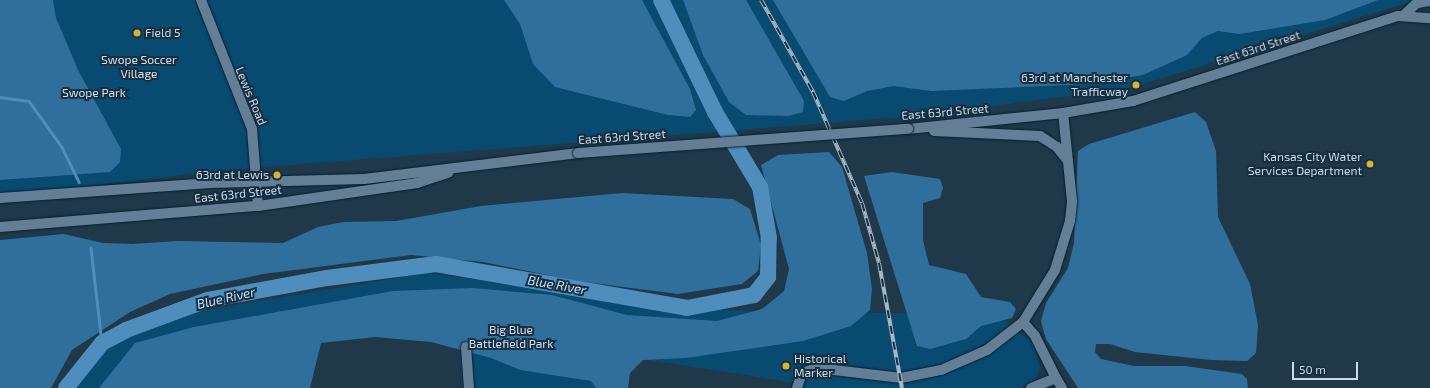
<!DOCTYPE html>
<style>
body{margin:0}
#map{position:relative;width:1430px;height:388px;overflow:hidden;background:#1f394b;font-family:"Exo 2",sans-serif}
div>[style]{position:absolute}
.green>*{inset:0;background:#094a70}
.forest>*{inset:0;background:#306f9b}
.stream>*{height:2.5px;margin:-1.25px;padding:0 1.25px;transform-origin:1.25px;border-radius:1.25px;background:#4f8ebc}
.river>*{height:16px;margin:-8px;padding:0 8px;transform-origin:8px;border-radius:8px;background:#4f8ebc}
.roads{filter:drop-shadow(0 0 1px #061f31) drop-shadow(0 0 1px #061f31)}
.street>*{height:10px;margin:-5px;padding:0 5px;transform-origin:5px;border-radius:5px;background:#647f95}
.secondary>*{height:10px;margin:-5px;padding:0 5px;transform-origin:5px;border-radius:5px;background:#647f95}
.rail>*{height:4px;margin-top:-2px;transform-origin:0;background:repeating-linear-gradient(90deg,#152e41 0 8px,#a6b8c5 0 16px);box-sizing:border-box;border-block:1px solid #a6b8c5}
.bridges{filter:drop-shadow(0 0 1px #061f31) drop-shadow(0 0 1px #061f31)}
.secondary-bridge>*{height:10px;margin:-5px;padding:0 5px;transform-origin:5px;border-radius:5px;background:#647f95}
.dots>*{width:11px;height:11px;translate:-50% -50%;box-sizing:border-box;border:2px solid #152e41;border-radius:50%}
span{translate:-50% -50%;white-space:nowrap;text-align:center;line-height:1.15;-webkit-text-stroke:4px #152e41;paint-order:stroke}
.poi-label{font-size:12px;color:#cddce8}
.left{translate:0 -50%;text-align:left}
.right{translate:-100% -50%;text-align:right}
.street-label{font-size:12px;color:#cddce8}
.park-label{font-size:12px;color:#d2e3f0}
.water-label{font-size:13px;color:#c3e4fe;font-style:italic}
.scale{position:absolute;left:1292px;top:362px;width:66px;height:18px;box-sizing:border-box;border:2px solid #cddce8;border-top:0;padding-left:5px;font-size:12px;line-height:14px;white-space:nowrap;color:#cddce8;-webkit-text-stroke:3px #152e41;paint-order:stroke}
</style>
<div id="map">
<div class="green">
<div style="clip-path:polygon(0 0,1416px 0,1130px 88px,916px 116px,226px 170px,0 196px)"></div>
<div style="clip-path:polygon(427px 273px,723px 310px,999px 315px,1033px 344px,1040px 368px,1037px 377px,1021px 388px,802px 388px,802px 384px,630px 357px,625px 388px,462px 388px,458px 333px,303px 316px,279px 388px,67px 388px,69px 375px,92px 350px,200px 311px)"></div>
</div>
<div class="forest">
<div style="clip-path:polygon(0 0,53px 0,56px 18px,78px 70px,121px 149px,120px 162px,110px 172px,0 180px)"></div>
<div style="clip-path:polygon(504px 0,642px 0,690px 89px,696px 110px,690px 117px,668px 115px,555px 87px,533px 64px,520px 24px)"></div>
<div style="clip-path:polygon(683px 0,746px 0,804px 101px,803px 112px,789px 116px,746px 115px,729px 102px,703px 55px)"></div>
<div style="clip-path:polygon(773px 0,1378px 0,1325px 20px,1239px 34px,1218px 31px,1202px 38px,1187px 55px,1143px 75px,1087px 84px,1000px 88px,932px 91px,893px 86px,867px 91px,844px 101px,830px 97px)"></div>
<div style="clip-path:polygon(1195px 112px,1206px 122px,1216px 151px,1218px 217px,1250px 284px,1258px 325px,1256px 353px,1247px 361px,1211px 360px,1135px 352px,1110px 344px,1096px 344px,1095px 352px,1101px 359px,1134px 366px,1185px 366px,1242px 374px,1247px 379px,1248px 388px,1078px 388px,1046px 339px,1041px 321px,1046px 303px,1068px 268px,1074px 243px,1078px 151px,1089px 144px)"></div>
<div style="clip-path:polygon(829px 152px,842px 167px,867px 253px,872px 289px,870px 310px,851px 326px,803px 341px,686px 358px,643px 360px,630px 373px,628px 388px,596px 388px,591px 381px,520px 370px,491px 358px,431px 342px,375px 337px,321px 343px,310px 388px,99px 388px,135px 343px,194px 327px,393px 291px,472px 288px,552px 295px,627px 315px,717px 321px,762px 309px,784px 291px,789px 269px,761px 165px,778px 155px)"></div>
<div style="clip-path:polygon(892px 172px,940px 179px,943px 188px,940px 198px,923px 203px,923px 240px,929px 265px,966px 274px,981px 297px,1010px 302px,1016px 309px,1012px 318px,981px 326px,966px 339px,930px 349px,917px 346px,864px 176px)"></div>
<div style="clip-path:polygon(622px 193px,733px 199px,750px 209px,761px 245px,758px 271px,742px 284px,678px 294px,577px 281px,483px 262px,411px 255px,263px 274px,170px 294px,130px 312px,72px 350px,51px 388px,0 388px,0 240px,64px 234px,103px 243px,132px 244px,178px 241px,283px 243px,318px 227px,343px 222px,396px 221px,481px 206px)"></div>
</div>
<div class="stream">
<div style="left:0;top:97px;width:29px;rotate:8deg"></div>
<div style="left:29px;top:101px;width:57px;rotate:54.3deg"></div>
<div style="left:62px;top:147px;width:39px;rotate:64deg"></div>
<div style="left:91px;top:248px;width:96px;rotate:83.4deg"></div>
</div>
<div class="river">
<div style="left:66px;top:388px;width:58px;rotate:-51.3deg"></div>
<div style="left:102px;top:343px;width:27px;rotate:-28deg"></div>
<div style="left:126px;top:330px;width:86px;rotate:-20.3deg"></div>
<div style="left:207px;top:300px;width:122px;rotate:-10.4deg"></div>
<div style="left:327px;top:278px;width:110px;rotate:-7.3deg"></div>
<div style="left:436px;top:264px;width:255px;rotate:9.9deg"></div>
<div style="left:687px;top:308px;width:68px;rotate:-11deg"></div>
<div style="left:754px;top:295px;width:23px;rotate:-52deg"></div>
<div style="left:768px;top:277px;width:39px;rotate:-89deg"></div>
<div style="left:769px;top:238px;width:52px;rotate:-100deg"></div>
<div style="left:760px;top:187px;width:87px;rotate:-121deg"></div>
<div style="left:715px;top:112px;width:124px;rotate:-115.7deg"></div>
</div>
<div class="roads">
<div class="street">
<div style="left:201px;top:0;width:139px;rotate:68.4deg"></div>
<div style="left:252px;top:129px;width:77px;rotate:85.5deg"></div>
<div style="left:1023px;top:322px;width:18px;rotate:49deg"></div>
<div style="left:1035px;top:336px;width:47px;rotate:63.4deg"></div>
<div style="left:1056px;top:378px;width:27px;rotate:158deg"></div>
<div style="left:466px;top:347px;width:41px;rotate:85.8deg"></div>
<div style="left:1056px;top:378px;width:12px;rotate:59deg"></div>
<div style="left:797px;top:388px;width:16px;rotate:-72deg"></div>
<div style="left:802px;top:373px;width:16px;rotate:-18deg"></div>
<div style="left:817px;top:368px;width:85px;rotate:6.8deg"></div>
<div style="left:901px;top:378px;width:41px;rotate:-11.3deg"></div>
<div style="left:941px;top:370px;width:50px;rotate:-23.5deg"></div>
<div style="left:987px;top:350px;width:46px;rotate:-37.9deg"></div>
<div style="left:1023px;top:322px;width:61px;rotate:-58.4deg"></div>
<div style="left:1055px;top:270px;width:51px;rotate:-73deg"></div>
<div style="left:1070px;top:221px;width:20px;rotate:-84deg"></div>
<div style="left:1072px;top:201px;width:88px;rotate:-95.8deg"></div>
</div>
<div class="secondary">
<div style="left:1404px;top:15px;width:18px;rotate:-43deg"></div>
<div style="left:1417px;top:3px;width:13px;rotate:-9deg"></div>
<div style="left:908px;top:129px;width:156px;rotate:-5.9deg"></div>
<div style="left:1063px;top:113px;width:71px;rotate:-9.7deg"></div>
<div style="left:1133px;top:101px;width:278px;rotate:-17.8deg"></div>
<div style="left:1398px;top:16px;width:32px;rotate:4deg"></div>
<div style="left:934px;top:131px;width:106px;rotate:2.7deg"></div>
<div style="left:1040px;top:136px;width:20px;rotate:33deg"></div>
<div style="left:1057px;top:147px;width:18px;rotate:52deg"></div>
<div style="left:0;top:198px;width:211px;rotate:-4.1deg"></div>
<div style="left:210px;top:183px;width:154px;rotate:-1.5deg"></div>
<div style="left:364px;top:179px;width:216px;rotate:-6.9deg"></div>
<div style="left:0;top:227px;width:259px;rotate:-4.7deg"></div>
<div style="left:258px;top:206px;width:161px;rotate:-8.2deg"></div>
<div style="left:417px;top:183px;width:33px;rotate:-18deg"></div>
</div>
</div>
<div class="rail">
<div style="left:761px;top:0;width:106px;rotate:60.5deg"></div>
<div style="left:813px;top:92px;width:121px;rotate:66.2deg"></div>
<div style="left:862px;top:203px;width:62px;rotate:74.2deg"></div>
<div style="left:879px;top:263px;width:127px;rotate:79.6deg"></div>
</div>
<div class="bridges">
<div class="secondary-bridge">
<div style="left:578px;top:153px;width:331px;rotate:-4.2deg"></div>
</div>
</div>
<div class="dots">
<div style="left:137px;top:33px;background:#d8b434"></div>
<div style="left:1136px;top:85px;background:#d8b434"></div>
<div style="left:1370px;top:164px;background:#d8b434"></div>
<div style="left:277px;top:175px;background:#d8b434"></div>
<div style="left:786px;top:366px;background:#d8b434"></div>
</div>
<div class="poi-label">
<span class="left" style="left:145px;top:33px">Field 5</span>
<span class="right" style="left:1128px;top:85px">63rd at Manchester<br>Trafficway</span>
<span class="right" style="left:1362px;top:164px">Kansas City Water<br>Services Department</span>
<span class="right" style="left:269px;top:175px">63rd at Lewis</span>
<span class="left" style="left:794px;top:366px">Historical<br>Marker</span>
</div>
<div class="street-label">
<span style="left:1258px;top:48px;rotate:-18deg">East 63rd Street</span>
<span style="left:251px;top:96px;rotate:67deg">Lewis Road</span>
<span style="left:945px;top:112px;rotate:-5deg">East 63rd Street</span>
<span style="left:622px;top:137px;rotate:-4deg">East 63rd Street</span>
<span style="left:238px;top:194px;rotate:-6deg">East 63rd Street</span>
</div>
<div class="park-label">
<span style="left:139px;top:67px">Swope Soccer<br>Village</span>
<span style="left:94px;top:93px">Swope Park</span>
<span style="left:511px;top:337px">Big Blue<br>Battlefield Park</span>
</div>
<div class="water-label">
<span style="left:557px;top:285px;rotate:10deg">Blue River</span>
<span style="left:226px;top:298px;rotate:-13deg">Blue River</span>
</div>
<div class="scale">50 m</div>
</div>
